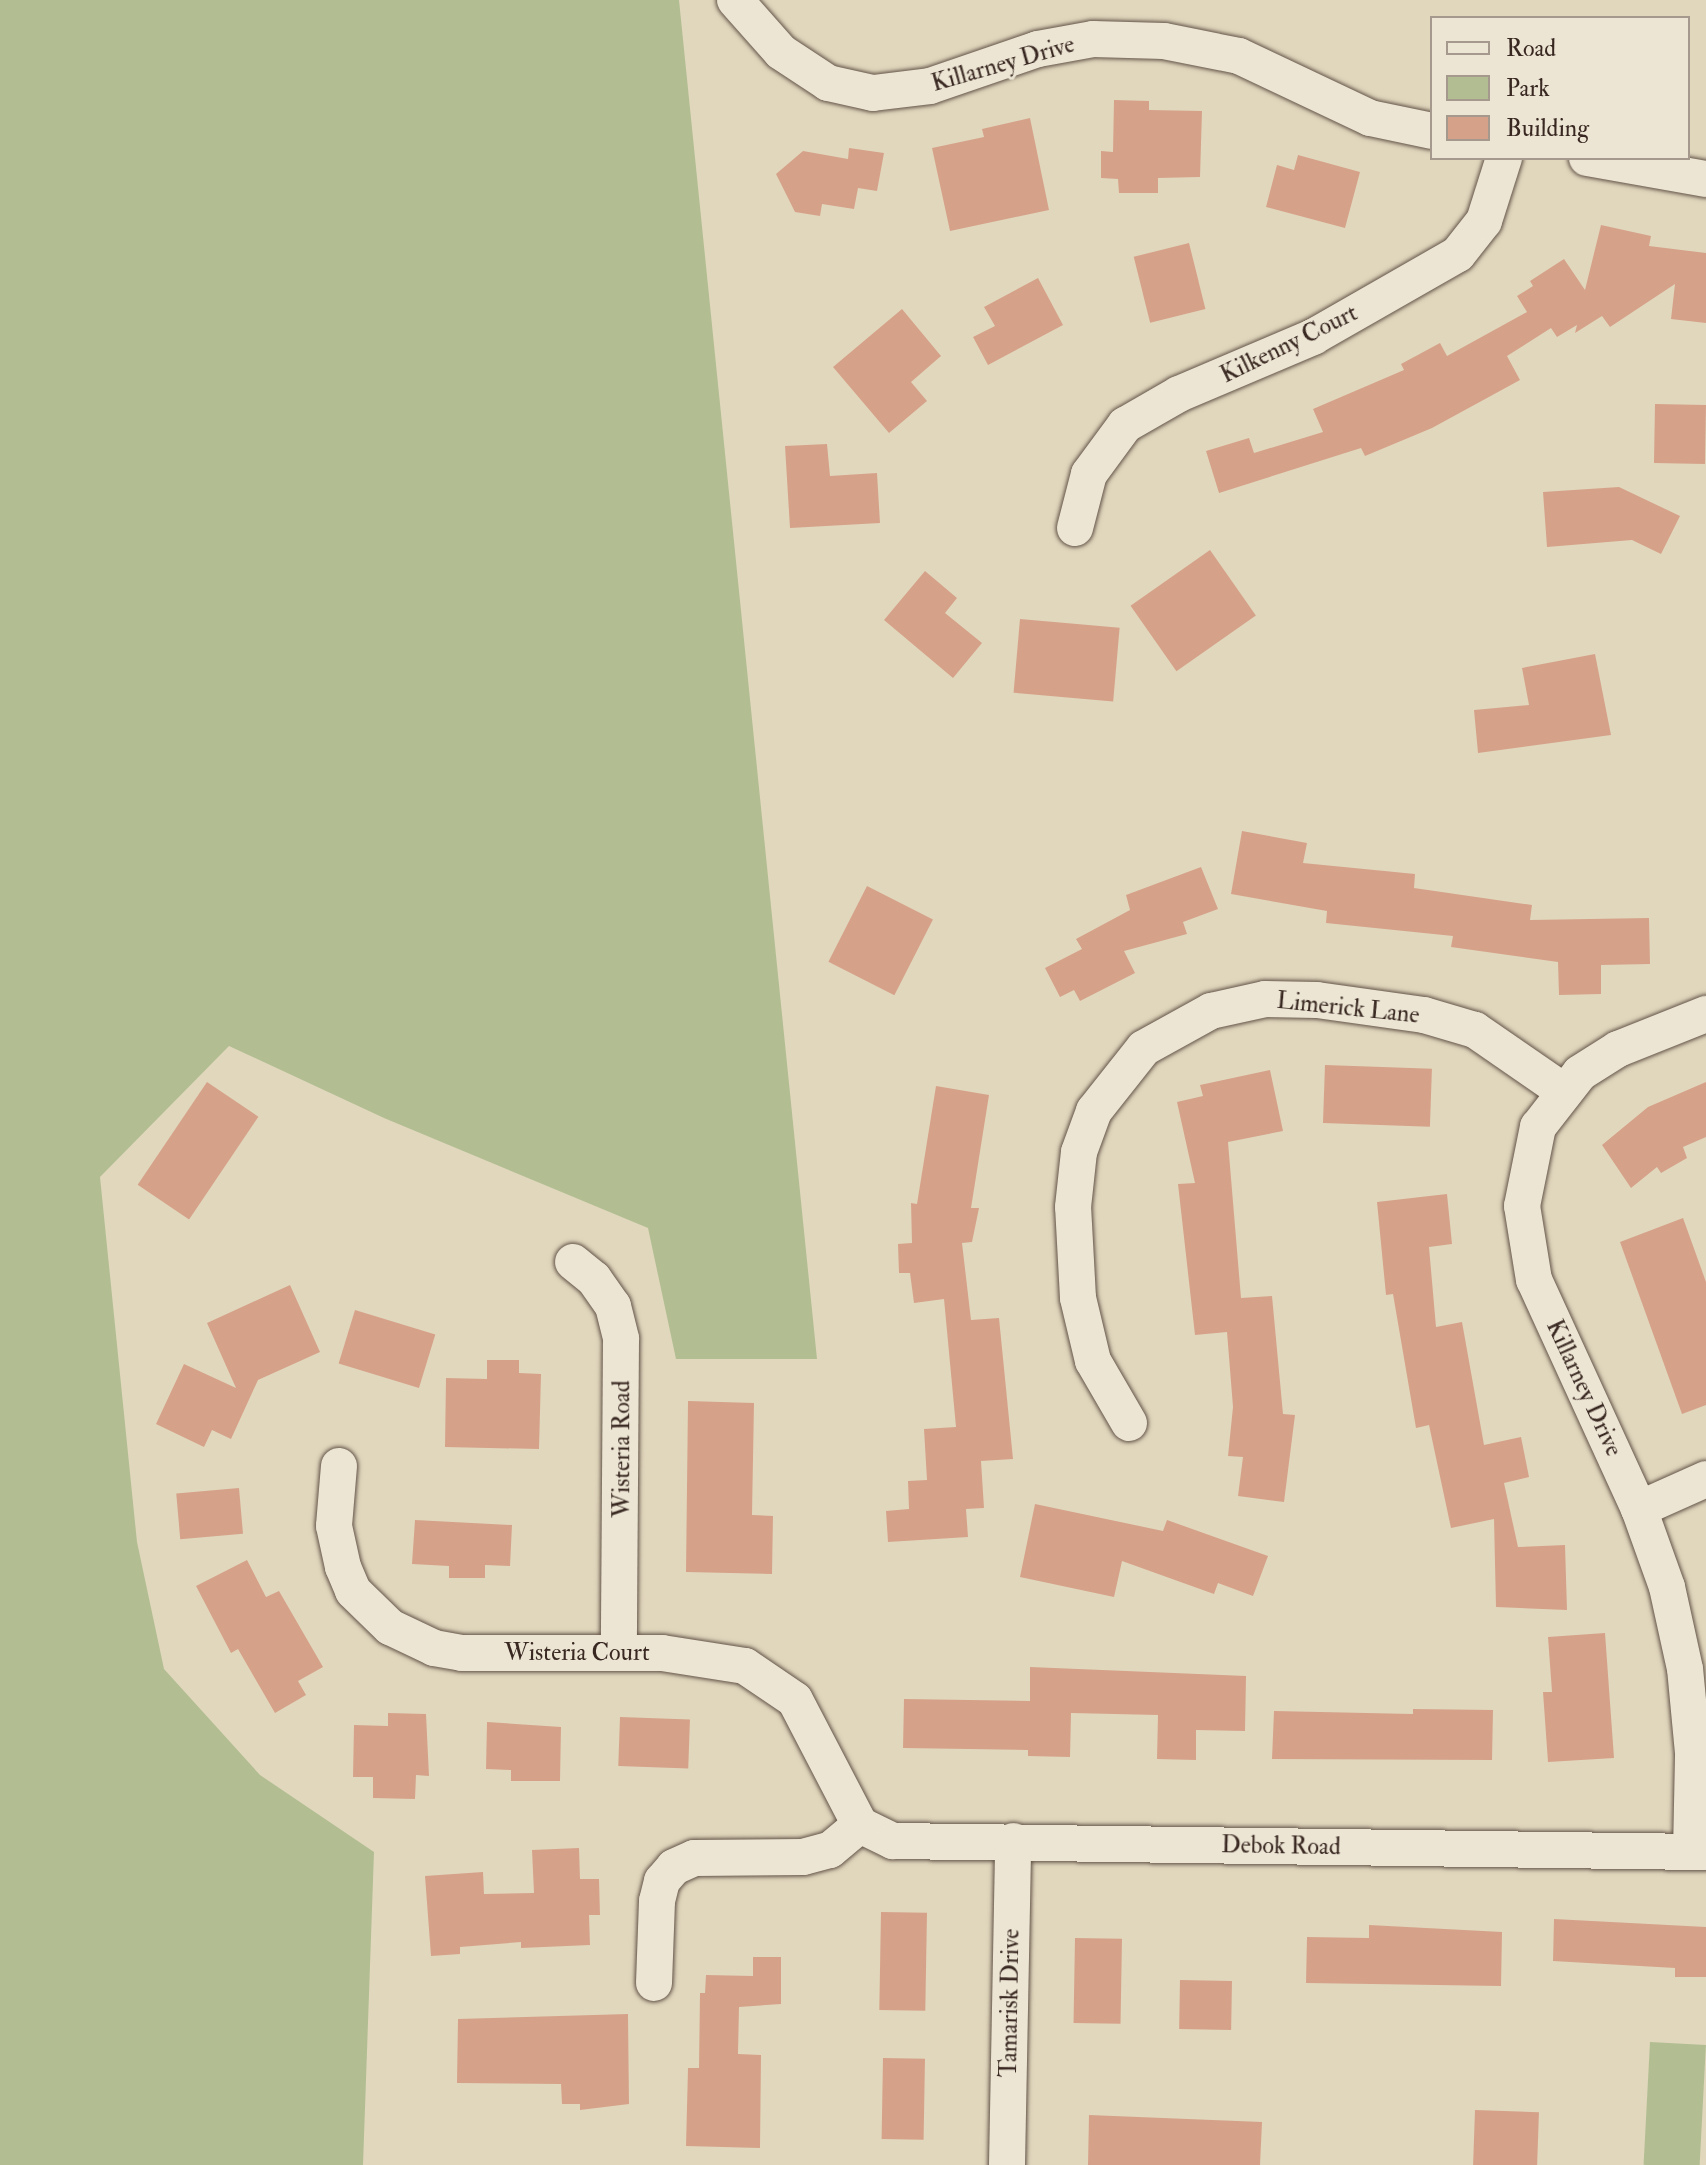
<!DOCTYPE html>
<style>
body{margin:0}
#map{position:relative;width:1706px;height:2165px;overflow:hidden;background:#e1d7bd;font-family:"IM FELL Double Pica",serif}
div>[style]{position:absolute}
.green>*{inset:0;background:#b2be92;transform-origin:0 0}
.building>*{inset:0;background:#d5a289;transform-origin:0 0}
.roads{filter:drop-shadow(0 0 2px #635448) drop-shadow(0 0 2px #635448)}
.minor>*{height:36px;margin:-18px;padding:0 18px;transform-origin:18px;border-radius:18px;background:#ece5d4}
span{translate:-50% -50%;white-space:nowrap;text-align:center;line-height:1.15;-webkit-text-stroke:6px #ece5d4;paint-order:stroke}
.street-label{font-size:24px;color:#392821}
.legend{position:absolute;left:1430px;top:16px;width:260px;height:144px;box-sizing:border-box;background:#ece5d4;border:2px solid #a4998c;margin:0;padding:10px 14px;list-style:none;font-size:24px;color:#392821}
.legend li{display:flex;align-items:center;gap:16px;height:40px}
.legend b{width:40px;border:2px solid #a4998c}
</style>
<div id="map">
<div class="green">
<div style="clip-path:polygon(0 0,679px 0,817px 1359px,676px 1359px,648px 1228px,384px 1118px,229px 1046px,100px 1177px,137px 1542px,164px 1669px,260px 1775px,374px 1852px,363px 2165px,0 2165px)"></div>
<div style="left:1650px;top:2042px;width:56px;height:123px;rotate:3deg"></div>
</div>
<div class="building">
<div style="clip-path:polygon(1114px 100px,1149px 101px,1149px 110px,1202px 111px,1200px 177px,1158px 178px,1158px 193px,1119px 193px,1118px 179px,1101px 178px,1101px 151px,1113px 152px)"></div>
<div style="clip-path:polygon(1030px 118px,1049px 210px,950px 231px,932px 148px,984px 137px,982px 129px)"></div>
<div style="clip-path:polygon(849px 148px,884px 153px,877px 191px,858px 188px,854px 209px,822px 204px,820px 216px,795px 212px,776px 174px,803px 151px,848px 159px)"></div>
<div style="clip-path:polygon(1298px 155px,1360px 172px,1345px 228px,1266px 207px,1277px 165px,1294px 170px)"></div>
<div style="clip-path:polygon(1601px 225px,1651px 236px,1649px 246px,1706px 253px,1706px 323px,1671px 319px,1675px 284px,1610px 327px,1602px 316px,1575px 333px,1577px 325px,1557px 337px,1551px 328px,1507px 356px,1520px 380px,1432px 428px,1365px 456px,1361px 448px,1219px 493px,1206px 451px,1249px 438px,1254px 453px,1323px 432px,1313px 409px,1404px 370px,1401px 364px,1440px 343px,1447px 356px,1527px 312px,1517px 296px,1533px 286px,1530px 281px,1564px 259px,1585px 290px)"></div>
<div style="left:1189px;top:243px;width:68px;height:57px;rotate:76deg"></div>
<div style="clip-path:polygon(1038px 278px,1063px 325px,988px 365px,973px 337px,995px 326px,984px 307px)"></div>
<div style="clip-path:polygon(902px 309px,941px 356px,911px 382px,927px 401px,889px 433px,833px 367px)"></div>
<div style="left:1655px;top:404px;width:51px;height:59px;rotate:1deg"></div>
<div style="clip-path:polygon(827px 444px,830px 476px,877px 473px,880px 523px,790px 528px,785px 446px)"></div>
<div style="clip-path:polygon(1619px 487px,1680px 516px,1661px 554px,1632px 540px,1547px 547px,1543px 492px)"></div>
<div style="left:1210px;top:550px;width:80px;height:97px;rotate:55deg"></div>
<div style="clip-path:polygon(925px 571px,957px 598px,945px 613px,982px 643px,953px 678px,884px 620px)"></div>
<div style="left:1020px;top:619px;width:100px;height:74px;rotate:5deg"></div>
<div style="clip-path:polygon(1595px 654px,1611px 735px,1478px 753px,1474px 710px,1529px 705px,1522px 668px)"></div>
<div style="clip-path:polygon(1242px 831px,1307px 843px,1303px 863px,1415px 874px,1414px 888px,1532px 905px,1530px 920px,1649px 918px,1650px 964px,1601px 965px,1601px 994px,1559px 995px,1558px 962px,1451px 947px,1453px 936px,1326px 923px,1327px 911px,1231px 894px)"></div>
<div style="clip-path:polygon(1201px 867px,1218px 909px,1183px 922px,1187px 934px,1124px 951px,1135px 973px,1080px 1001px,1074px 990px,1060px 997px,1045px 968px,1082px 949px,1076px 939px,1130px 910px,1126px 895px)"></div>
<div style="left:867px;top:886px;width:74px;height:85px;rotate:27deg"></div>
<div style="left:1325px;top:1065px;width:107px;height:58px;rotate:2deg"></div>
<div style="clip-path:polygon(1270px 1070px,1283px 1131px,1228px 1142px,1241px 1298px,1272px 1296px,1283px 1414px,1295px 1415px,1284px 1502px,1238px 1496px,1243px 1457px,1228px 1456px,1233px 1407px,1227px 1332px,1195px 1335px,1178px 1184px,1195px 1183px,1177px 1102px,1203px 1096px,1200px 1085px)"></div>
<div style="left:207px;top:1082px;width:62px;height:124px;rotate:34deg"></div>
<div style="clip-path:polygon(1706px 1082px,1706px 1137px,1683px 1147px,1687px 1158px,1661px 1173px,1657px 1167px,1631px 1188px,1602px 1145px,1648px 1107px)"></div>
<div style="clip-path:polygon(936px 1086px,989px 1095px,971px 1208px,979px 1208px,972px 1242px,962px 1243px,971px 1320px,999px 1318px,1013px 1459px,981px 1461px,984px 1508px,966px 1509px,968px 1537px,888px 1542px,886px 1511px,909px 1509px,908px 1481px,927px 1480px,924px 1429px,956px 1427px,944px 1299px,914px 1303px,910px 1273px,899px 1273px,898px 1244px,912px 1243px,911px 1203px,917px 1204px)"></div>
<div style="clip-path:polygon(1447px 1194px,1452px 1244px,1429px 1247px,1436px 1327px,1462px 1322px,1484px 1445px,1521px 1437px,1529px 1477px,1504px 1483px,1518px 1547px,1565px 1545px,1567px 1610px,1496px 1607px,1494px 1519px,1451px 1528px,1429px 1425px,1416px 1428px,1393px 1294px,1386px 1295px,1377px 1202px)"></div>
<div style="clip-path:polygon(1683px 1218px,1706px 1282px,1706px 1405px,1682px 1414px,1620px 1242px)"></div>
<div style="clip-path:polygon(290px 1285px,320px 1352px,258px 1380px,231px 1439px,212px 1430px,204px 1447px,156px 1424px,184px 1364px,236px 1388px,207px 1323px)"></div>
<div style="left:355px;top:1310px;width:84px;height:56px;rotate:17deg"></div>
<div style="clip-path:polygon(487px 1360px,519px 1360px,519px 1373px,541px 1374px,539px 1449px,445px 1447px,446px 1378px,487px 1379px)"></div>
<div style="clip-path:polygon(688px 1401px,754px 1403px,752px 1515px,773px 1516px,772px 1574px,686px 1572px)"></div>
<div style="left:239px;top:1488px;width:46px;height:63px;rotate:85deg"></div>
<div style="clip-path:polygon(1035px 1504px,1163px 1531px,1167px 1520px,1268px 1556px,1253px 1596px,1218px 1583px,1214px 1594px,1122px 1561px,1114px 1597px,1020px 1577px)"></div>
<div style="clip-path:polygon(415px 1520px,512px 1525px,510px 1566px,485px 1565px,485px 1578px,449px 1578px,449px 1566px,412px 1564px)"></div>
<div style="clip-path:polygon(247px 1560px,266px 1597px,279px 1591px,323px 1667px,298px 1681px,306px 1695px,275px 1713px,238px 1649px,231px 1653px,196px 1586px)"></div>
<div style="clip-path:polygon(1605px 1633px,1614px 1758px,1548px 1762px,1543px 1692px,1552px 1692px,1548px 1637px)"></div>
<div style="clip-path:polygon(1030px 1667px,1246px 1676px,1245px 1731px,1196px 1730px,1196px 1760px,1157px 1759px,1158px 1715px,1071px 1713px,1070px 1757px,1028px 1756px,1028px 1750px,903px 1748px,904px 1699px,1030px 1701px)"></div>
<div style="clip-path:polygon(1413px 1709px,1493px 1710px,1492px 1760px,1272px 1759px,1274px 1711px,1413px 1714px)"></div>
<div style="clip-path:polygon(388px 1713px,426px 1714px,429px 1776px,416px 1775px,415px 1799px,373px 1798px,373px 1777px,353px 1777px,354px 1725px,388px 1726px)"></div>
<div style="left:620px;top:1717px;width:70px;height:49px;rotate:2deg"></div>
<div style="clip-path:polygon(487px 1722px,561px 1727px,560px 1781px,511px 1781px,511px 1770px,486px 1769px)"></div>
<div style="clip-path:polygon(579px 1848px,580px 1879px,599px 1879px,600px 1915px,589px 1915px,590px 1945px,521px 1948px,521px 1942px,460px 1947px,460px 1954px,431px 1956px,425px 1876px,483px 1872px,484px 1894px,534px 1893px,532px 1850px)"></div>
<div style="left:881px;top:1912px;width:46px;height:98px;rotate:1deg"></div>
<div style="clip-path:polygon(1554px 1919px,1706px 1927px,1706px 1977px,1675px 1977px,1675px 1968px,1553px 1961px)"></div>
<div style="clip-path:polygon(1369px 1925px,1502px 1932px,1501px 1986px,1306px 1983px,1307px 1937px,1369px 1938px)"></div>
<div style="left:1075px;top:1938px;width:47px;height:85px;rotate:1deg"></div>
<div style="clip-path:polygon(753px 1957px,781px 1957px,781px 2004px,739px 2007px,738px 2054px,761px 2055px,760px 2148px,686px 2146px,688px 2068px,699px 2068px,700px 1993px,705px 1993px,706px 1975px,753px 1976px)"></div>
<div style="left:1180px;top:1980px;width:52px;height:49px;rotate:1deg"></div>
<div style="clip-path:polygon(628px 2014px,629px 2104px,580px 2110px,580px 2104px,562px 2104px,561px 2084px,457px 2083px,458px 2019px)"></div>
<div style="left:883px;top:2058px;width:42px;height:81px;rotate:1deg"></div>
<div style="left:1475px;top:2110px;width:64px;height:55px;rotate:2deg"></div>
<div style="clip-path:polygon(1089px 2115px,1262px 2122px,1260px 2165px,1088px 2165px)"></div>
</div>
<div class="roads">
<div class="minor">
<div style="left:735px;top:0;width:69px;rotate:48.5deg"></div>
<div style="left:781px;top:52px;width:56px;rotate:33.4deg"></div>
<div style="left:828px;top:83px;width:46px;rotate:12.5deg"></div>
<div style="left:873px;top:93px;width:57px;rotate:-7deg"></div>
<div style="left:930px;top:86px;width:114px;rotate:-18.9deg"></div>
<div style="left:1038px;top:49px;width:56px;rotate:-10.3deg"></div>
<div style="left:1093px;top:39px;width:71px;rotate:1.6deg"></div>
<div style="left:1164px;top:41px;width:76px;rotate:11.3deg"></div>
<div style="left:1239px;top:56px;width:145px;rotate:25.3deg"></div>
<div style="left:1370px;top:118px;width:63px;rotate:11.8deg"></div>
<div style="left:1587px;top:158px;width:121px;rotate:10deg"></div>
<div style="left:1075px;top:528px;width:56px;rotate:-75.5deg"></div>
<div style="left:1089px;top:474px;width:61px;rotate:-53.7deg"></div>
<div style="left:1125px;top:425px;width:62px;rotate:-29.9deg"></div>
<div style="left:1179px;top:394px;width:146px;rotate:-23deg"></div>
<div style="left:1313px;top:337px;width:167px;rotate:-29.8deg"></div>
<div style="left:1458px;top:254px;width:42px;rotate:-51.8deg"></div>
<div style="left:1484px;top:221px;width:66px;rotate:-72.4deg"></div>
<div style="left:573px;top:1262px;width:27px;rotate:39deg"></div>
<div style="left:594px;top:1279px;width:33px;rotate:55deg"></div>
<div style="left:613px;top:1306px;width:34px;rotate:76deg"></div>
<div style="left:621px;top:1339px;width:314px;rotate:90.4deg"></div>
<div style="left:1129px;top:1423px;width:72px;rotate:-120.1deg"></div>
<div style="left:1093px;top:1361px;width:65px;rotate:-103.4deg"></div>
<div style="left:1078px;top:1298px;width:91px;rotate:-93.1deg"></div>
<div style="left:1073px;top:1207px;width:55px;rotate:-83.8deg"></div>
<div style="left:1079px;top:1152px;width:44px;rotate:-69.9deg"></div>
<div style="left:1094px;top:1111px;width:80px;rotate:-51.6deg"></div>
<div style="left:1144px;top:1048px;width:77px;rotate:-28.9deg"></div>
<div style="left:1211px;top:1011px;width:55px;rotate:-12.5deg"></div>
<div style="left:1265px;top:999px;width:52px;rotate:1.1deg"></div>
<div style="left:1317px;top:1000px;width:108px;rotate:8deg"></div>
<div style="left:1424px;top:1015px;width:53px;rotate:16.4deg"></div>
<div style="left:1475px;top:1030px;width:109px;rotate:34.6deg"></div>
<div style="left:339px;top:1466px;width:60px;rotate:94.8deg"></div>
<div style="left:334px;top:1526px;width:42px;rotate:77.6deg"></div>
<div style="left:343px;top:1567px;width:26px;rotate:67deg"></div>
<div style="left:353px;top:1591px;width:52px;rotate:44.2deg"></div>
<div style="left:390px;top:1627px;width:49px;rotate:25.5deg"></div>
<div style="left:434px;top:1648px;width:28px;rotate:10deg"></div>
<div style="left:462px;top:1653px;width:200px"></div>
<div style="left:662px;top:1653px;width:84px;rotate:8.9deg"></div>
<div style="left:745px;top:1666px;width:60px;rotate:34.2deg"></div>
<div style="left:795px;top:1700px;width:141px;rotate:62.5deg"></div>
<div style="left:860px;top:1825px;width:37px;rotate:26deg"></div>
<div style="left:893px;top:1841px;width:813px;rotate:0.78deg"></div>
<div style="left:1639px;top:1509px;width:73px;rotate:-24.1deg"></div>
<div style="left:1691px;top:1852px;width:99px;rotate:-88.8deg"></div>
<div style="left:1693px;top:1753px;width:84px;rotate:-95.4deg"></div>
<div style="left:1685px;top:1669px;width:84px;rotate:-102.4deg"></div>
<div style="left:1667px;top:1587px;width:83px;rotate:-109.7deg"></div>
<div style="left:1639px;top:1509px;width:252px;rotate:-114.6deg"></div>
<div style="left:1534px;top:1280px;width:75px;rotate:-99.2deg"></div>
<div style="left:1522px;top:1206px;width:81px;rotate:-78.6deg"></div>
<div style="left:1538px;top:1127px;width:68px;rotate:-52.1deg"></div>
<div style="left:1580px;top:1073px;width:45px;rotate:-32.3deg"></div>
<div style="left:1618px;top:1049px;width:95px;rotate:-21.7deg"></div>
<div style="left:654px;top:1983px;width:82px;rotate:-87.9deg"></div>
<div style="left:657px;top:1901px;width:21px;rotate:-76deg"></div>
<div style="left:662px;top:1881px;width:18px;rotate:-49deg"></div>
<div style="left:674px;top:1867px;width:22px;rotate:-24deg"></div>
<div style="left:694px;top:1858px;width:109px;rotate:-0.5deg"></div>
<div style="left:803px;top:1857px;width:28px;rotate:-15deg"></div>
<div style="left:830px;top:1850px;width:39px;rotate:-40deg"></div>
<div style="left:1007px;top:2165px;width:324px;rotate:-88.9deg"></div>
</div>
</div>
<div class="street-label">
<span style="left:1003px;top:64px;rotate:-16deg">Killarney Drive</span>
<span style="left:1289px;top:344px;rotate:-26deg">Kilkenny Court</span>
<span style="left:1348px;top:1008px;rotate:6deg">Limerick Lane</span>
<span style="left:1584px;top:1388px;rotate:65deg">Killarney Drive</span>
<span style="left:622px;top:1449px;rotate:-90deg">Wisteria Road</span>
<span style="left:577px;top:1653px">Wisteria Court</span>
<span style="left:1281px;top:1846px;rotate:1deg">Debok Road</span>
<span style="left:1010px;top:2003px;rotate:-89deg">Tamarisk Drive</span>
</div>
<ul class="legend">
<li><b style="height:10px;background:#ece5d4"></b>Road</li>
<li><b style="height:22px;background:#b2be92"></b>Park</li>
<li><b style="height:22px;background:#d5a289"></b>Building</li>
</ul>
</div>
